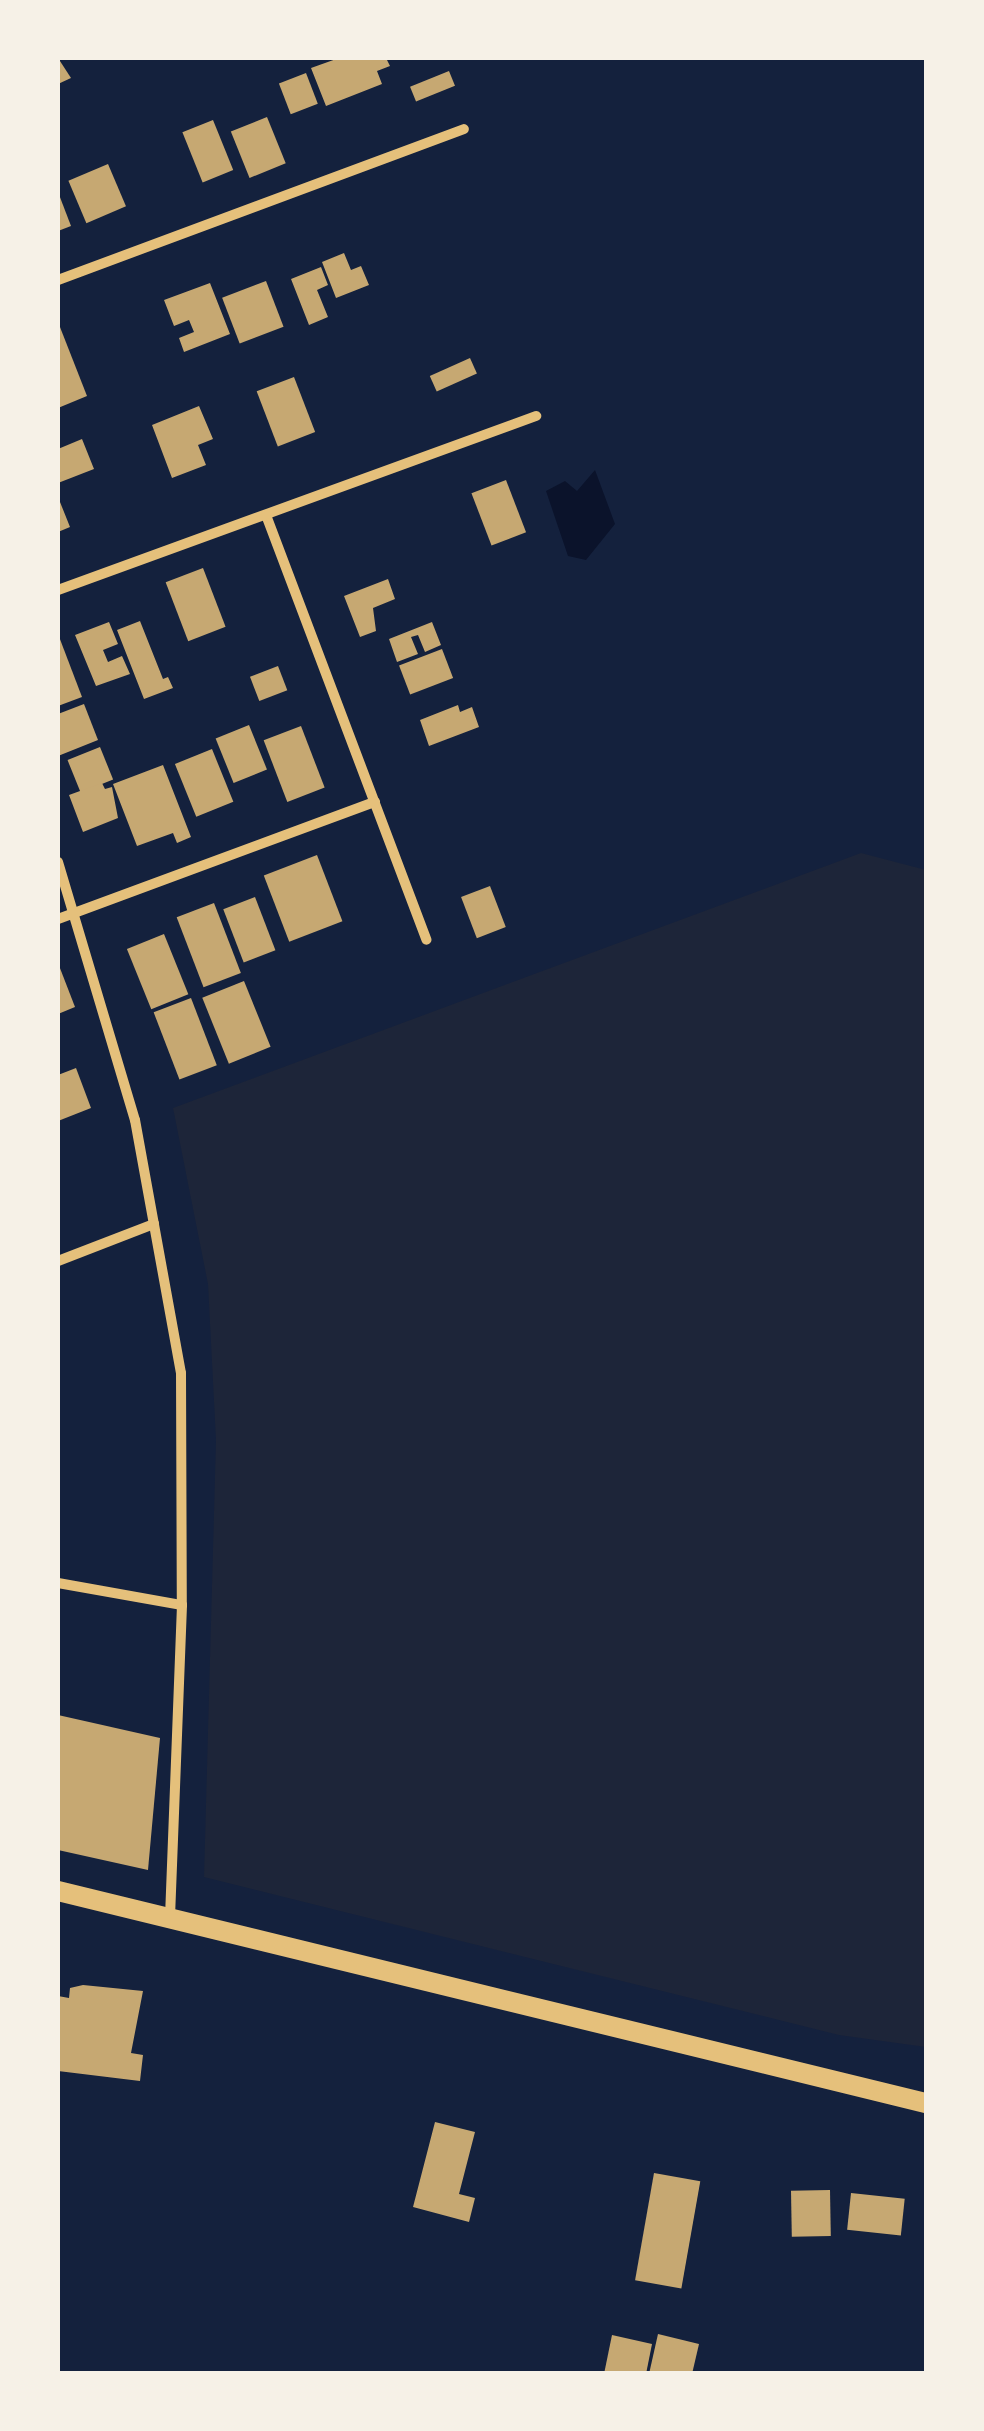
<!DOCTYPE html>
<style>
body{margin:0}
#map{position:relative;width:984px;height:2431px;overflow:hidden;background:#14213d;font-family:Roboto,sans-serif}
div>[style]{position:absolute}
.green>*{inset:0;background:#1d2539}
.water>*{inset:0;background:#0b132b}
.building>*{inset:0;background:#c6a872;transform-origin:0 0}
.minor>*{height:10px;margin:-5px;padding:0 5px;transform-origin:5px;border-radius:5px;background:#e5c07b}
.secondary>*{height:20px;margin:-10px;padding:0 10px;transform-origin:10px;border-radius:10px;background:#e5c07b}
span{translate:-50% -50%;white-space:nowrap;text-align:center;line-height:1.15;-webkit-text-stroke:10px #f6f1e7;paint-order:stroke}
.frame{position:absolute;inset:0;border:60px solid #f6f1e7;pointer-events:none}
</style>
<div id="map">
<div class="green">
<div style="clip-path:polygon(861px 853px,926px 870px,926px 2047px,839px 2035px,204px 1877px,216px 1440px,208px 1284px,173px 1108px)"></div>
</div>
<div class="water">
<div style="clip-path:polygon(595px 470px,615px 524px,586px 560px,568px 556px,546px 491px,565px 481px,577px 491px)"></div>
</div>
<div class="building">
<div style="clip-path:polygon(58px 58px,71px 78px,58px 84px)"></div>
<div style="clip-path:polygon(339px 58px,386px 58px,390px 66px,377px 71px,382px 84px,326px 106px,311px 68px)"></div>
<div style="left:449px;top:71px;width:16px;height:42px;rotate:68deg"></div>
<div style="left:306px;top:73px;width:33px;height:29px;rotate:69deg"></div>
<div style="left:267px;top:117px;width:50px;height:39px;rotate:68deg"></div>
<div style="left:213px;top:120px;width:54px;height:33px;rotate:68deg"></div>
<div style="left:108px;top:164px;width:46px;height:43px;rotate:67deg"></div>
<div style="clip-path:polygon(58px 192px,71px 226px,58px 231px)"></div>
<div style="clip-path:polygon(344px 253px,351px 270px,361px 266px,369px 285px,336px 298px,322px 262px)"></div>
<div style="clip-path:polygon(321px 267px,328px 285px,317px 290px,328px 317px,309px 325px,291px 279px)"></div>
<div style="left:266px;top:281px;width:49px;height:47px;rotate:69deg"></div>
<div style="clip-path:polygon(210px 283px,230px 334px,184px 352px,179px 338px,194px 332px,189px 320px,174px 326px,164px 300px)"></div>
<div style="clip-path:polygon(58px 322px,87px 396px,58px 408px)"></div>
<div style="left:470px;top:358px;width:17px;height:44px;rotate:66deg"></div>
<div style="left:294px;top:377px;width:59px;height:40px;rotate:69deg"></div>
<div style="clip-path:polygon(199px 406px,213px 439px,198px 445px,206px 465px,172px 478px,152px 425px)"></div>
<div style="clip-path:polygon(82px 439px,94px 469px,58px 483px,58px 449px)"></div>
<div style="left:506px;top:480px;width:56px;height:37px;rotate:69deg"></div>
<div style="clip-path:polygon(58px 497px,70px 527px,58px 532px)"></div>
<div style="left:203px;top:568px;width:63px;height:40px;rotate:69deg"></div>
<div style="clip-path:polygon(388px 579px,395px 599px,373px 608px,376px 631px,360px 637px,344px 596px)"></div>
<div style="clip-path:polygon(140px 621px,163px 679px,168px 677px,173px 688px,144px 699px,117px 630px)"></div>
<div style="clip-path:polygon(109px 622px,118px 644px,103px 650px,108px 662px,122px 656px,130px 674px,96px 686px,75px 635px)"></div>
<div style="clip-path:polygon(432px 622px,441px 645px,425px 652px,418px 635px,411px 637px,418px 654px,397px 662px,389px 639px)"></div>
<div style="clip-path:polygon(58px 634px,82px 697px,58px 706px)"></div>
<div style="left:442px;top:649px;width:31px;height:46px;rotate:69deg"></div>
<div style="left:278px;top:666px;width:26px;height:30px;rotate:69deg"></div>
<div style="clip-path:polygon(84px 704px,98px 740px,58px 756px,58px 714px)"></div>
<div style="clip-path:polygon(458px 705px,460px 712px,472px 707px,479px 727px,429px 746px,420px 720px)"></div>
<div style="left:249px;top:725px;width:48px;height:36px;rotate:68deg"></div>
<div style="left:301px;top:726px;width:66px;height:40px;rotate:69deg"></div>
<div style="left:100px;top:747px;width:35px;height:35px;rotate:68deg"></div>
<div style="left:212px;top:749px;width:57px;height:40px;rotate:68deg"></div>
<div style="clip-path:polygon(163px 765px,191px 837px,177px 843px,173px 833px,137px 846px,113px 784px)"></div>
<div style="clip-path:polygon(102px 783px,105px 789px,112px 787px,118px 818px,83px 832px,69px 795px)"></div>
<div style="left:317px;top:855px;width:71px;height:57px;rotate:69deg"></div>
<div style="left:490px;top:886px;width:44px;height:31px;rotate:69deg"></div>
<div style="left:255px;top:897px;width:57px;height:34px;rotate:69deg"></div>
<div style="left:214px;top:903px;width:75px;height:40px;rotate:69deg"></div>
<div style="left:164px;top:934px;width:65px;height:40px;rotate:68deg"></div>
<div style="clip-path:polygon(58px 963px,75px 1007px,58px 1014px)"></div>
<div style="left:244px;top:981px;width:71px;height:45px;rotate:68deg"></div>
<div style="left:191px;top:998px;width:72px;height:40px;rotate:69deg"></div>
<div style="clip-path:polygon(76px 1068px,91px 1108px,58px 1121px,58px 1075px)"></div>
<div style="clip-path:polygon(58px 1715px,160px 1738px,148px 1870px,58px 1850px)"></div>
<div style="clip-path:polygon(83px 1985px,143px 1991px,131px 2053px,143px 2055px,140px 2081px,58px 2071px,58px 1996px,69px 1998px,70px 1988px)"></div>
<div style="clip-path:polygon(435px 2122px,475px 2132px,459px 2194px,475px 2198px,469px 2222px,413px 2207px)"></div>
<div style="left:654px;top:2173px;width:47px;height:109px;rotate:10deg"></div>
<div style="left:830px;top:2190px;width:46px;height:39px;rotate:89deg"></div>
<div style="left:851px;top:2193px;width:54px;height:37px;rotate:6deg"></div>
<div style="clip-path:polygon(658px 2334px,699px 2344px,692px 2374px,649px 2374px)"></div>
<div style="clip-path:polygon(612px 2335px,652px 2344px,646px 2374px,604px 2374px)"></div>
</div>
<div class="minor">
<div style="left:58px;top:280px;width:433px;rotate:-20.4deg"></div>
<div style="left:266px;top:515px;width:454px;rotate:69.3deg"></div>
<div style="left:58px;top:590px;width:509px;rotate:-20deg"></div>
<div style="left:58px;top:862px;width:269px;rotate:73.4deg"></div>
<div style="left:135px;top:1120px;width:257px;rotate:79.7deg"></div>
<div style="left:181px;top:1373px;width:232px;rotate:89.8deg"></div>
<div style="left:182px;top:1605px;width:311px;rotate:92.2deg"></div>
<div style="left:58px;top:919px;width:338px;rotate:-20.3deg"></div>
<div style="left:58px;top:1261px;width:103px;rotate:-21.1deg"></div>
<div style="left:58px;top:1583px;width:126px;rotate:10.1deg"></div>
</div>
<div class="secondary">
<div style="left:58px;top:1891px;width:894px;rotate:13.73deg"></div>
</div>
<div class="frame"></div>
</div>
